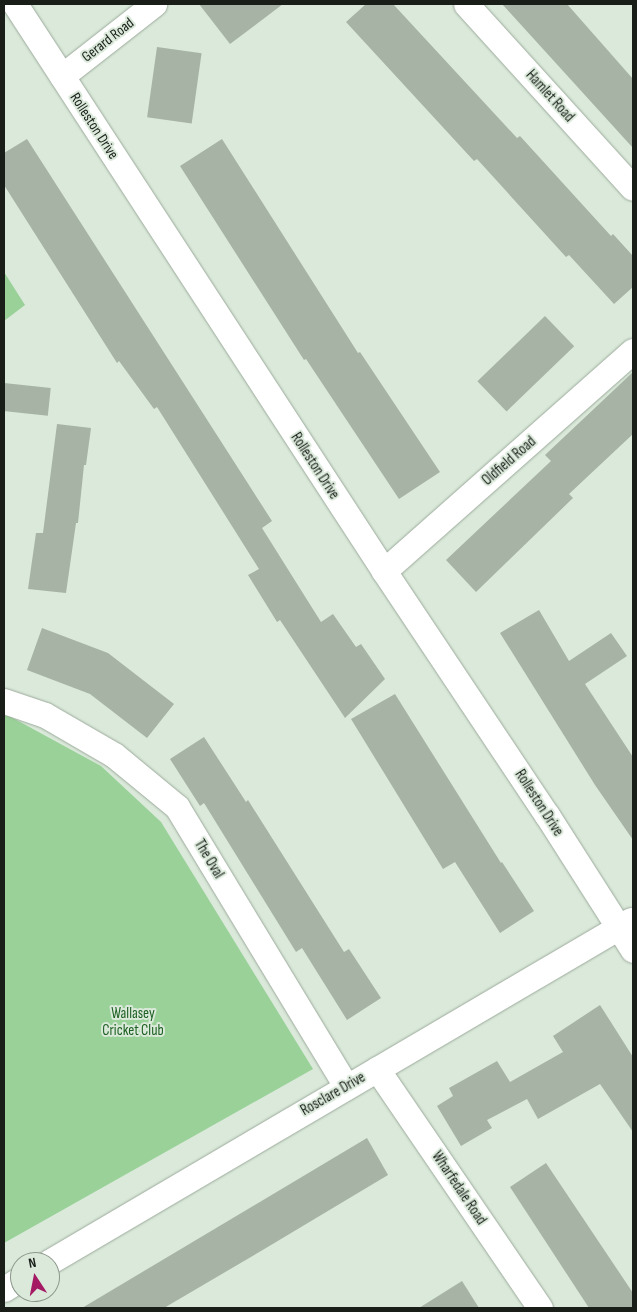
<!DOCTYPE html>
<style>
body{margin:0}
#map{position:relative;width:637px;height:1312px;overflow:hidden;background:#dae9da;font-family:"Sofia Sans Condensed",sans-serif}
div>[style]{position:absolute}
.green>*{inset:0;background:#99d198}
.building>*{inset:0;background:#a6b3a5;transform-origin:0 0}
.roads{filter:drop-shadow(0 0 1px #9caa9c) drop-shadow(0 0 1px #9caa9c)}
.minor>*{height:25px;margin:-12.5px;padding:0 12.5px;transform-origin:12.5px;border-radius:12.5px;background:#fff}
span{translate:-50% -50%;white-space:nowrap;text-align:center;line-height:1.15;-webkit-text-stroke:4px #dae9da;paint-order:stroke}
.street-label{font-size:15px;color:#191e19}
.park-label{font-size:15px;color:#1d6022}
.frame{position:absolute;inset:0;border:5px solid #191e19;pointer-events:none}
.north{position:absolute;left:10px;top:1252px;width:50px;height:50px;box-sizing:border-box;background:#dae9da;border:1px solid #8d988d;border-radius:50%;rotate:349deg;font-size:14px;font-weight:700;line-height:20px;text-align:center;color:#191e19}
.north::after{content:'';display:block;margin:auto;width:18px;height:22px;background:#a41b64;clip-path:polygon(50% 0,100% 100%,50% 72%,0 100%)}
</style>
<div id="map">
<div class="green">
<div style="clip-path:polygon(4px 272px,25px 305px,4px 321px)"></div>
<div style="clip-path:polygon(4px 715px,11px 717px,101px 766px,161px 822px,313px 1069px,4px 1243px)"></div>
</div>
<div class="building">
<div style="clip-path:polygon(199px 4px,283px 4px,230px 44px)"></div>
<div style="clip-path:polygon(366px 4px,393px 4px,517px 138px,520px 136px,611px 236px,613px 234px,633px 256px,633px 287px,614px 304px,569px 255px,566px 257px,477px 159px,474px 161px,346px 22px)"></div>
<div style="clip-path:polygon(502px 4px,567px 4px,633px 79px,633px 148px)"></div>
<div style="left:157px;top:47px;width:45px;height:71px;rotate:8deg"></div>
<div style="clip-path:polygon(27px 139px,272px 521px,262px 528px,321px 622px,333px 614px,356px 647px,361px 644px,385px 679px,345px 718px,280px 620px,277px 622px,248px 575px,259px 569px,157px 407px,154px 409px,119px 361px,117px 363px,4px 185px,4px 153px)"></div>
<div style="clip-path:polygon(222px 139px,358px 353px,360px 352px,440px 472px,399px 499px,306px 359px,304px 360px,180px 166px)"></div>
<div style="left:545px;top:316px;width:42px;height:94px;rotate:46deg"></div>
<div style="clip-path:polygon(633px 372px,633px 434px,569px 494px,573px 498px,476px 592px,446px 560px,551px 461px,545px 455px)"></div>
<div style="left:4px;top:383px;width:47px;height:28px;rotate:6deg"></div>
<div style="clip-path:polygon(57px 424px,91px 428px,86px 465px,84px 465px,78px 523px,76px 523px,66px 593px,28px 589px,36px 533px,43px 533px)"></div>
<div style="clip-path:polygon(539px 610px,569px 661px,611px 633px,627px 656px,585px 684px,633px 757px,633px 840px,595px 785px,500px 633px)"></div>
<div style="clip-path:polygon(42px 628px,108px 653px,174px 704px,147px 738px,90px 694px,27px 670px)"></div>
<div style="clip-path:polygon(395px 694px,501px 863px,502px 862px,534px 911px,500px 933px,455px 862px,443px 869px,351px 719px)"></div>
<div style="clip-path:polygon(204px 737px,246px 802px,248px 800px,344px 952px,349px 949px,381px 998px,347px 1020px,302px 948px,296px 952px,204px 803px,200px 806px,170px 759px)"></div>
<div style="clip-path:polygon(600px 1005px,633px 1057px,633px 1132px,600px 1084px,538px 1119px,527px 1099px,487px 1120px,492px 1128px,461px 1146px,437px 1106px,453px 1096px,449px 1088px,497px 1061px,510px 1082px,563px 1052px,553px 1036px)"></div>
<div style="clip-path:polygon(367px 1138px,388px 1175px,261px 1251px,164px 1308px,82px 1308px)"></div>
<div style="clip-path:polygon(546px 1163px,633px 1293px,633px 1308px,589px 1308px,510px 1187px)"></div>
<div style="clip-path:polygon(462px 1281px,479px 1308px,419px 1308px)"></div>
</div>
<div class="roads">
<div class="minor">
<div style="left:15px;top:4px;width:676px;rotate:56.94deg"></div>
<div style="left:384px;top:571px;width:293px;rotate:56.3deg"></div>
<div style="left:547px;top:815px;width:160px;rotate:57.5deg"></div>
<div style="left:466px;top:4px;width:248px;rotate:47.8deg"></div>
<div style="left:62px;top:76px;width:117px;rotate:-38deg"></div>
<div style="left:384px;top:571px;width:332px;rotate:-41.5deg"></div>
<div style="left:4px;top:701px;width:43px;rotate:18.9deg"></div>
<div style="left:45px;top:715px;width:80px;rotate:30.1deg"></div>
<div style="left:114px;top:755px;width:82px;rotate:39.5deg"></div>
<div style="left:177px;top:807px;width:326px;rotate:58.8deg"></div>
<div style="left:377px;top:1069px;width:289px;rotate:55.7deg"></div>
<div style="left:49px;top:1262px;width:675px;rotate:-30.44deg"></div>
<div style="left:4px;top:1289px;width:19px;rotate:-32deg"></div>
</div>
</div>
<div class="street-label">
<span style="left:108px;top:40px;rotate:-38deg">Gerard Road</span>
<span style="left:550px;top:96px;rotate:48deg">Hamlet Road</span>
<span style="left:94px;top:126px;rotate:57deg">Rolleston Drive</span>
<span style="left:509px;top:461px;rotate:-41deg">Oldfield Road</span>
<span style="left:315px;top:466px;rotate:57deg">Rolleston Drive</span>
<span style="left:539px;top:803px;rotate:57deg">Rolleston Drive</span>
<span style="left:209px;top:859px;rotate:59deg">The Oval</span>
<span style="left:333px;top:1094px;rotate:-30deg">Rosclare Drive</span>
<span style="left:459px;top:1188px;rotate:56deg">Wharfedale Road</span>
</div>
<div class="park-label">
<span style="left:133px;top:1022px">Wallasey<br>Cricket Club</span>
</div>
<div class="frame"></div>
<div class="north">N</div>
</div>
